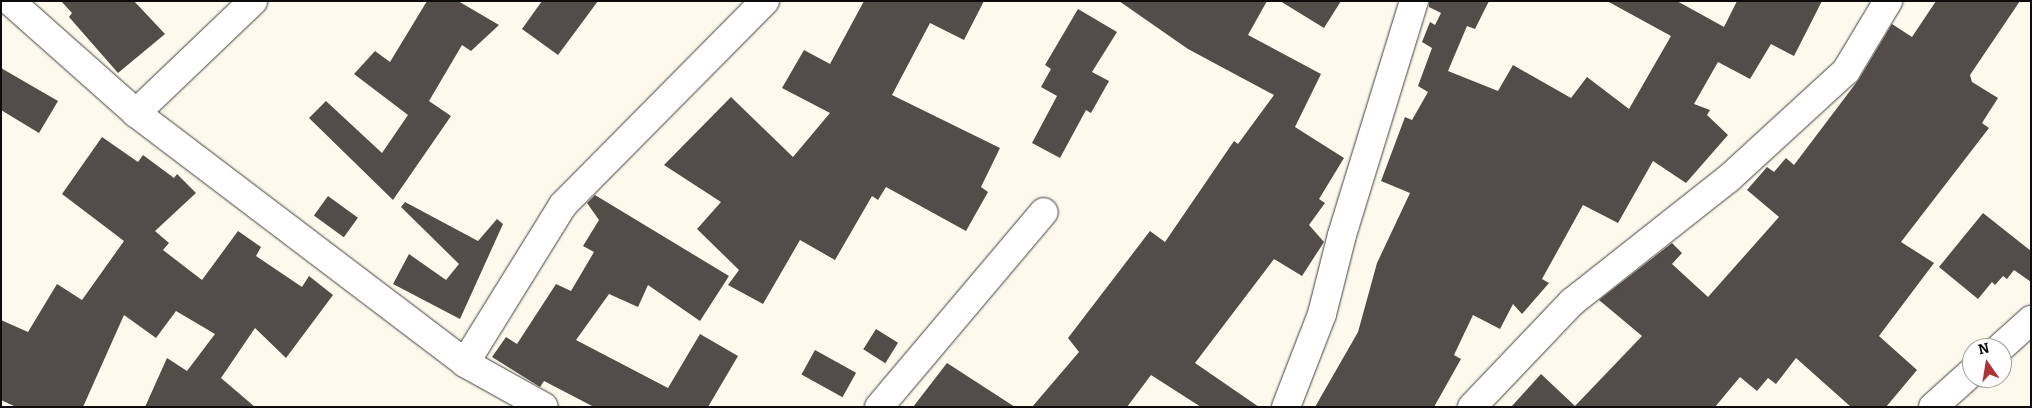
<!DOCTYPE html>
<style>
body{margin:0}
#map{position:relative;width:2032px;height:408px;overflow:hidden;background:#fdfaed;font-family:Bitter,serif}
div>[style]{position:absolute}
.building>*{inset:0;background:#534d49;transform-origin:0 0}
.roads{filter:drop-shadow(0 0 1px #3f3f3f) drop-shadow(0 0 1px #3f3f3f)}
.minor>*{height:28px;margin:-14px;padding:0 14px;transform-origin:14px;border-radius:14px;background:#fff}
span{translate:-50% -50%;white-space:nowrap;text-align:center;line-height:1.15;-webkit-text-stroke:5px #fff;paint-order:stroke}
.frame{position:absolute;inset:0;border:2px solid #0c0c0c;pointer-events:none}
.north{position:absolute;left:1962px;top:338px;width:50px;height:50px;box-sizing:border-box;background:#fff;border:1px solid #9e9e9e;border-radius:50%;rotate:347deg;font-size:14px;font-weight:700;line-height:20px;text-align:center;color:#0c0c0c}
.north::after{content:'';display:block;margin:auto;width:18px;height:22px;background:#ad3336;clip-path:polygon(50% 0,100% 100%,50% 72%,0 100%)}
</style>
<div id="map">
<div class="building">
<div style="clip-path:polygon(61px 1px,134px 1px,165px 34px,118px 73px,69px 17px,72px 13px)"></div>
<div style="clip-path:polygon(427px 1px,458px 1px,499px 25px,471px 51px,462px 45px,429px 101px,451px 116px,393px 200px,309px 118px,326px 101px,382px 153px,408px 115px,354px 74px,375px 51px,390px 62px)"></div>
<div style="clip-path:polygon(542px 1px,598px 1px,558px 55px,522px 29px)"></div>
<div style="clip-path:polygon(864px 1px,984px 1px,964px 40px,930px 23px,892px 95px,1000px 148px,981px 187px,988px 192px,966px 231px,886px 187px,878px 200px,872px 196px,835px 260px,800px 240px,763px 304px,728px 285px,739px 270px,697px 229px,721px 202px,664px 165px,731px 97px,793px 157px,830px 113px,782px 88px,804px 50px,830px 64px)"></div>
<div style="clip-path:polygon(1119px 1px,1267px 1px,1248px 35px,1321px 74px,1295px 127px,1344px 158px,1319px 199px,1325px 203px,1309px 225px,1324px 242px,1302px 276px,1274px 259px,1195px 363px,1259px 407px,1201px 407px,1151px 375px,1127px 407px,1032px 407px,1079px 352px,1068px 338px,1150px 231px,1165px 242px,1234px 141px,1238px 144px,1274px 95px,1188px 49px)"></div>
<div style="clip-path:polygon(1280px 1px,1341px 1px,1324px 28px)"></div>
<div style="clip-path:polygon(1429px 1px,1489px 1px,1475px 29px,1467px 26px,1448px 71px,1498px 91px,1513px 65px,1571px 98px,1587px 77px,1629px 109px,1671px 36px,1607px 1px,1677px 1px,1724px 27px,1737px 1px,1822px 1px,1794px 56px,1771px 44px,1750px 79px,1718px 62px,1694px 104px,1710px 110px,1707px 115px,1728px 135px,1686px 183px,1653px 161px,1618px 223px,1583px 205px,1542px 279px,1549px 283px,1522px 314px,1513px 304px,1500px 329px,1473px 315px,1454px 355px,1461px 359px,1434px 407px,1315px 407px,1358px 332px,1377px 263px,1410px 193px,1381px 181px,1405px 117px,1412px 120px,1428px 92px,1418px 86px,1432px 48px,1422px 42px,1430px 22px,1435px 25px,1441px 13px,1429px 7px)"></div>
<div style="clip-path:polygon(1936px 1px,2020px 1px,1970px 75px,1972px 82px,1998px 98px,1982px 123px,1989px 128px,1901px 242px,1934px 263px,1879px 336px,1917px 370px,1886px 407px,1851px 407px,1796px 358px,1776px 384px,1768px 378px,1757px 391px,1740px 377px,1715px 407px,1511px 407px,1541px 374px,1575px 406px,1642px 336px,1599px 300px,1672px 243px,1682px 253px,1672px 264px,1708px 297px,1779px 217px,1747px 190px,1767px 167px,1774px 172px,1786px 158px,1794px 165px,1859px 79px,1892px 24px,1912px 37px)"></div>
<div style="clip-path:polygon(1078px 9px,1117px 32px,1092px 72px,1109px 81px,1091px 113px,1086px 110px,1060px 158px,1032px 143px,1057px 96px,1041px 87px,1051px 69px,1045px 65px)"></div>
<div style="clip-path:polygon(1px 68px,58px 101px,39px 133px,1px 110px)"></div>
<div style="clip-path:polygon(102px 137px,138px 162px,143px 155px,174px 178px,177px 174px,196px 193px,155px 231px,169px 243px,163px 250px,202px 280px,238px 231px,261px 247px,256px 256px,302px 287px,309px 276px,333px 295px,286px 358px,255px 328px,221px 378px,255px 407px,145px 407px,167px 358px,187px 371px,215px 334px,176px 311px,156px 338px,124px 315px,83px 407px,16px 407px,1px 400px,1px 320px,28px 332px,57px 284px,82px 300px,124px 241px,62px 194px)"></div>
<div style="clip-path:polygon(595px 195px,729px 276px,700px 321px,648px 285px,638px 307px,609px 294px,576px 340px,668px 388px,700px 334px,738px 356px,708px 407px,594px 407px,544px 381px,540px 387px,492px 357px,506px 337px,517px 344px,556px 284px,571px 291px,594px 252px,583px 246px,599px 220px,587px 203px)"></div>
<div style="left:328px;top:196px;width:37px;height:24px;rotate:36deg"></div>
<div style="clip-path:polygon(405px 202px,478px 241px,497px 219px,503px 224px,460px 319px,393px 284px,409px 254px,446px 280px,459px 264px,401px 207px)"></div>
<div style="clip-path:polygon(1983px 213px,2031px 251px,2031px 282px,2014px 270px,2007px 279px,2003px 276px,1995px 285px,1992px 282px,1978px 299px,1939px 267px)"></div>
<div style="left:876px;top:329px;width:26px;height:24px;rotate:32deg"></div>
<div style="left:815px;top:350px;width:47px;height:28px;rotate:29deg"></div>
<div style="clip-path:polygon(947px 363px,1015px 407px,913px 407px)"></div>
</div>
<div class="roads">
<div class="minor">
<div style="left:10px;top:1px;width:169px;rotate:41.6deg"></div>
<div style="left:136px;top:113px;width:413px;rotate:37.2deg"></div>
<div style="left:465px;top:363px;width:90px;rotate:29.1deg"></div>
<div style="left:136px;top:113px;width:162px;rotate:-43.7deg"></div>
<div style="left:2000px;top:348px;width:42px;rotate:-42.1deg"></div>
<div style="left:465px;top:363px;width:186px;rotate:-58.2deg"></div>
<div style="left:563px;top:205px;width:287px;rotate:-45.3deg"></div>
<div style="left:879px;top:407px;width:255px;rotate:-49.8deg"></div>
<div style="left:1286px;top:407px;width:100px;rotate:-68.8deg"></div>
<div style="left:1322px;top:314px;width:81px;rotate:-75.8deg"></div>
<div style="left:1342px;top:235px;width:245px;rotate:-72.9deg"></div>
<div style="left:1472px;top:407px;width:145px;rotate:-46.4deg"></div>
<div style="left:1572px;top:302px;width:199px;rotate:-38.3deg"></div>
<div style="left:1728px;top:179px;width:160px;rotate:-42.5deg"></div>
<div style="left:1846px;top:71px;width:82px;rotate:-59deg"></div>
<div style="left:1933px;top:407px;width:52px;rotate:-41.9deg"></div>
</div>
</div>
<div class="frame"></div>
<div class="north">N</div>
</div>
